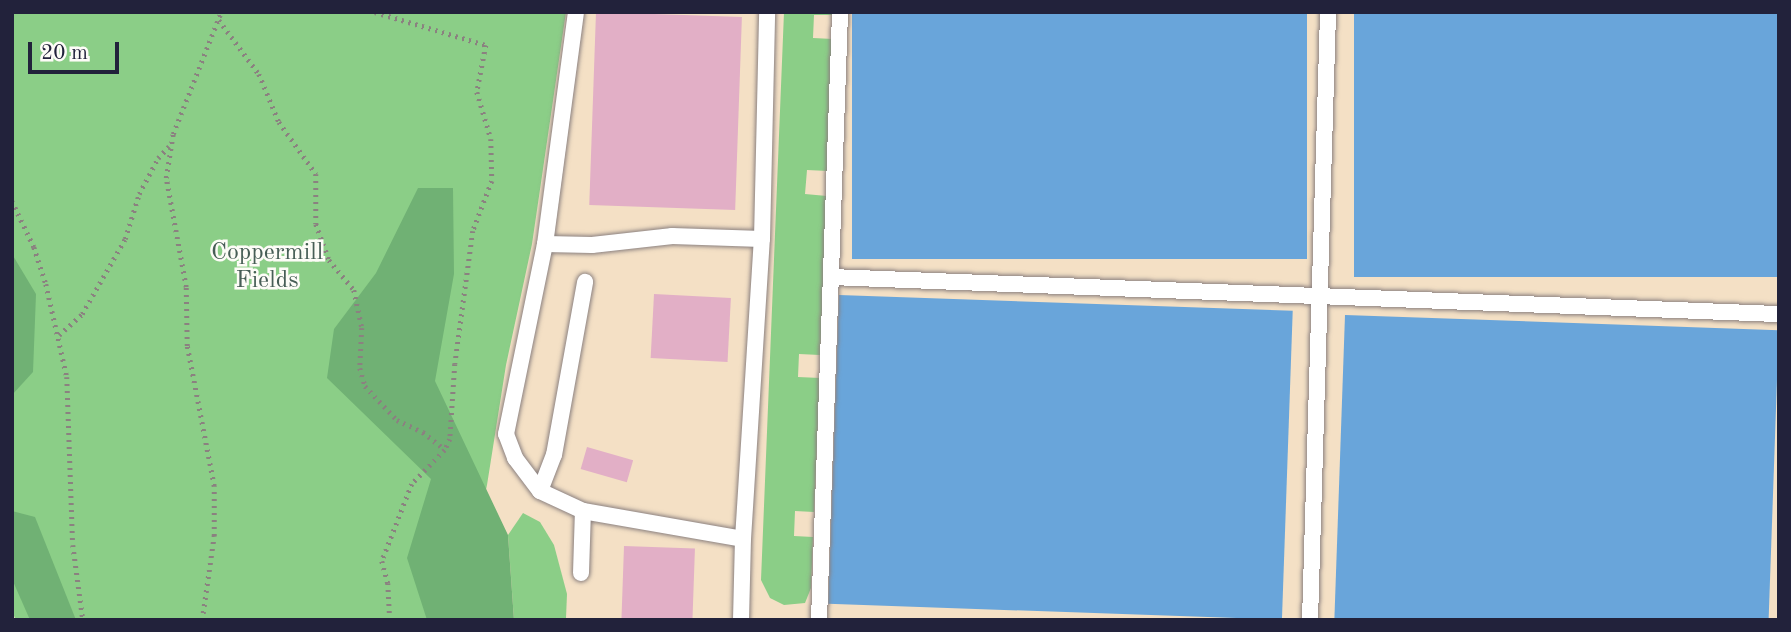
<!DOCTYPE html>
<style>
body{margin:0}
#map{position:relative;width:1791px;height:632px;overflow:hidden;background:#f4e0c5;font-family:"Old Standard TT",serif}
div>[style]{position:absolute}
.green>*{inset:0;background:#8bce87}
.forest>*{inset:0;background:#70b174}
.water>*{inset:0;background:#69a5da;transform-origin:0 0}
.building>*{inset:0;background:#e2afc6;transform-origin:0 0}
.path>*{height:4.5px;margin-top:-2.25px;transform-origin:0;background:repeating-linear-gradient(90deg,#8b8180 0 2px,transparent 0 7px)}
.roads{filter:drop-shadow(0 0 2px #8b8180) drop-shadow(0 0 2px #8b8180)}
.lane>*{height:16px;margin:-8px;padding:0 8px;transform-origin:8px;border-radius:8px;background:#fff}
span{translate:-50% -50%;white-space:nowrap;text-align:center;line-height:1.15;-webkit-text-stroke:5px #fdfcf7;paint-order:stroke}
.park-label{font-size:24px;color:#475e56}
.frame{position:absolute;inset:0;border:14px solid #22223b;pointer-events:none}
.scale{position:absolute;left:28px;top:42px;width:91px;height:32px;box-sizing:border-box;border:4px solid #22223b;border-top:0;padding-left:9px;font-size:21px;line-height:24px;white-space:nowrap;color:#22223b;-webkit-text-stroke:5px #fdfcf7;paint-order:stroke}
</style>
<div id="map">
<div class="green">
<div style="clip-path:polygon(12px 12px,566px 12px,532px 244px,506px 365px,487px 485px,458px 620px,16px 620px,12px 612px)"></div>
<div style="clip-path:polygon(784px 12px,834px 12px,834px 15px,814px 15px,813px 38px,833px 39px,828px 171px,807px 170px,805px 194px,827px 196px,820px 355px,799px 354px,798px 377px,820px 378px,814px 512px,795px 511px,794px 536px,813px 537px,811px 588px,805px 603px,784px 605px,770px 598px,761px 580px)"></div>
<div style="clip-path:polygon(523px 513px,540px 522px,554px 545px,567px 594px,566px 618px,514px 620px,508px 535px)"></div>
</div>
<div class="forest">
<div style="clip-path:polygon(418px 188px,453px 188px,454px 274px,435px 381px,508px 535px,514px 620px,427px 620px,407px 558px,431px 479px,327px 378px,334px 329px,376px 273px)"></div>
<div style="clip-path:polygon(12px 254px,36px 294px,33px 372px,12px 395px)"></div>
<div style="clip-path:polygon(12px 511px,35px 517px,76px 620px,30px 620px,12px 579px)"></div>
</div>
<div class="water">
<div style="left:852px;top:12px;width:455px;height:247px"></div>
<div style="left:1354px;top:12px;width:425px;height:265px"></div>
<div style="left:839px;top:295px;width:454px;height:309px;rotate:2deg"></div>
<div style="left:1345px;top:315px;width:434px;height:305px;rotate:2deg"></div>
</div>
<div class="building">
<div style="left:596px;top:12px;width:146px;height:193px;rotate:2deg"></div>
<div style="left:654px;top:294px;width:77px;height:64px;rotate:3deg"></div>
<div style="left:587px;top:447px;width:48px;height:23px;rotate:16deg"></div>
<div style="left:624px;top:546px;width:71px;height:74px;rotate:2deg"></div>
</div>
<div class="path">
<div style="left:375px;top:12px;width:116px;rotate:16.6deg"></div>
<div style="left:486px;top:45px;width:48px;rotate:100.8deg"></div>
<div style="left:477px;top:92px;width:49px;rotate:73.4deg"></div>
<div style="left:491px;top:139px;width:42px;rotate:88.6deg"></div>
<div style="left:492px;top:181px;width:53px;rotate:110.8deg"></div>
<div style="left:473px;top:231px;width:134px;rotate:97.7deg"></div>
<div style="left:455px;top:364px;width:75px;rotate:93.8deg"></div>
<div style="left:450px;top:439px;width:12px;rotate:114deg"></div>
<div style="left:445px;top:450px;width:47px;rotate:134.1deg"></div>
<div style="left:412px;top:484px;width:83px;rotate:111.3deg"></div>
<div style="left:382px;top:561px;width:23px;rotate:75deg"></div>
<div style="left:388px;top:583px;width:37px;rotate:87deg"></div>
<div style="left:219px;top:20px;width:67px;rotate:53.5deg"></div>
<div style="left:259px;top:74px;width:52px;rotate:67.4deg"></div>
<div style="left:279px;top:122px;width:64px;rotate:54.6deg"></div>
<div style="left:316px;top:174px;width:50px;rotate:90deg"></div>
<div style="left:316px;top:224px;width:38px;rotate:70deg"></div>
<div style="left:329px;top:260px;width:39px;rotate:50deg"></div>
<div style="left:354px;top:290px;width:39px;rotate:78deg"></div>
<div style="left:362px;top:328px;width:40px;rotate:92.9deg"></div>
<div style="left:360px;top:368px;width:19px;rotate:74deg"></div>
<div style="left:365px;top:386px;width:47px;rotate:46.7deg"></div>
<div style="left:397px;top:420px;width:29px;rotate:25deg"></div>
<div style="left:423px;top:432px;width:28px;rotate:39deg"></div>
<div style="left:12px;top:201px;width:51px;rotate:64.4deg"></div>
<div style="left:34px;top:247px;width:39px;rotate:72deg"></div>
<div style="left:46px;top:284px;width:95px;rotate:77.3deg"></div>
<div style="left:67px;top:377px;width:168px;rotate:88deg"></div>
<div style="left:73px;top:545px;width:76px;rotate:82.4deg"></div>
<div style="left:59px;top:335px;width:31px;rotate:-42deg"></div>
<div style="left:82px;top:314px;width:86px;rotate:-60.2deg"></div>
<div style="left:125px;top:239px;width:47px;rotate:-72.7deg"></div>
<div style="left:139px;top:194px;width:41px;rotate:-62.2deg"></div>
<div style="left:158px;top:158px;width:16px;rotate:-47deg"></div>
<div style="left:202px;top:620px;width:85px;rotate:-81.9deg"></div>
<div style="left:214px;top:536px;width:50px;rotate:-90deg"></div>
<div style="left:214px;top:486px;width:143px;rotate:-100.9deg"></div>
<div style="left:187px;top:346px;width:59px;rotate:-91deg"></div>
<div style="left:186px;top:287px;width:111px;rotate:-100.4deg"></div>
<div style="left:166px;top:178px;width:45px;rotate:-81deg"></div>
<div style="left:173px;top:134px;width:131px;rotate:-68.5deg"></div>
</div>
<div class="roads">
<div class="lane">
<div style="left:576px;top:12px;width:234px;rotate:97.6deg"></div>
<div style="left:545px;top:244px;width:194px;rotate:101.6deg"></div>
<div style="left:506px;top:434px;width:26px;rotate:69deg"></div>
<div style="left:515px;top:458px;width:41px;rotate:52.9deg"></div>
<div style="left:540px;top:491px;width:47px;rotate:24.9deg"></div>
<div style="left:583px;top:511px;width:162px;rotate:9.9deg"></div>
<div style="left:545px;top:244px;width:47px;rotate:1.2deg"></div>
<div style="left:592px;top:245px;width:81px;rotate:-6.4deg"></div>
<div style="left:672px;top:236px;width:90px;rotate:1.9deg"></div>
<div style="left:831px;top:277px;width:949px;rotate:2.24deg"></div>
<div style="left:540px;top:491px;width:39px;rotate:-69deg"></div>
<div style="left:554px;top:455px;width:176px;rotate:-79.8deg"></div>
<div style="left:581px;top:573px;width:62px;rotate:-88.2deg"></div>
<div style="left:741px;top:620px;width:81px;rotate:-88.6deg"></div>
<div style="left:743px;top:539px;width:301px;rotate:-86.4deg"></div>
<div style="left:762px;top:239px;width:227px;rotate:-88.7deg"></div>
<div style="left:819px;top:620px;width:608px;rotate:-88.02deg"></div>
<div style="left:1310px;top:620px;width:608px;rotate:-88.3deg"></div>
</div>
</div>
<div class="park-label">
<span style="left:267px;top:268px">Coppermill<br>Fields</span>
</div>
<div class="frame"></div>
<div class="scale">20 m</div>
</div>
